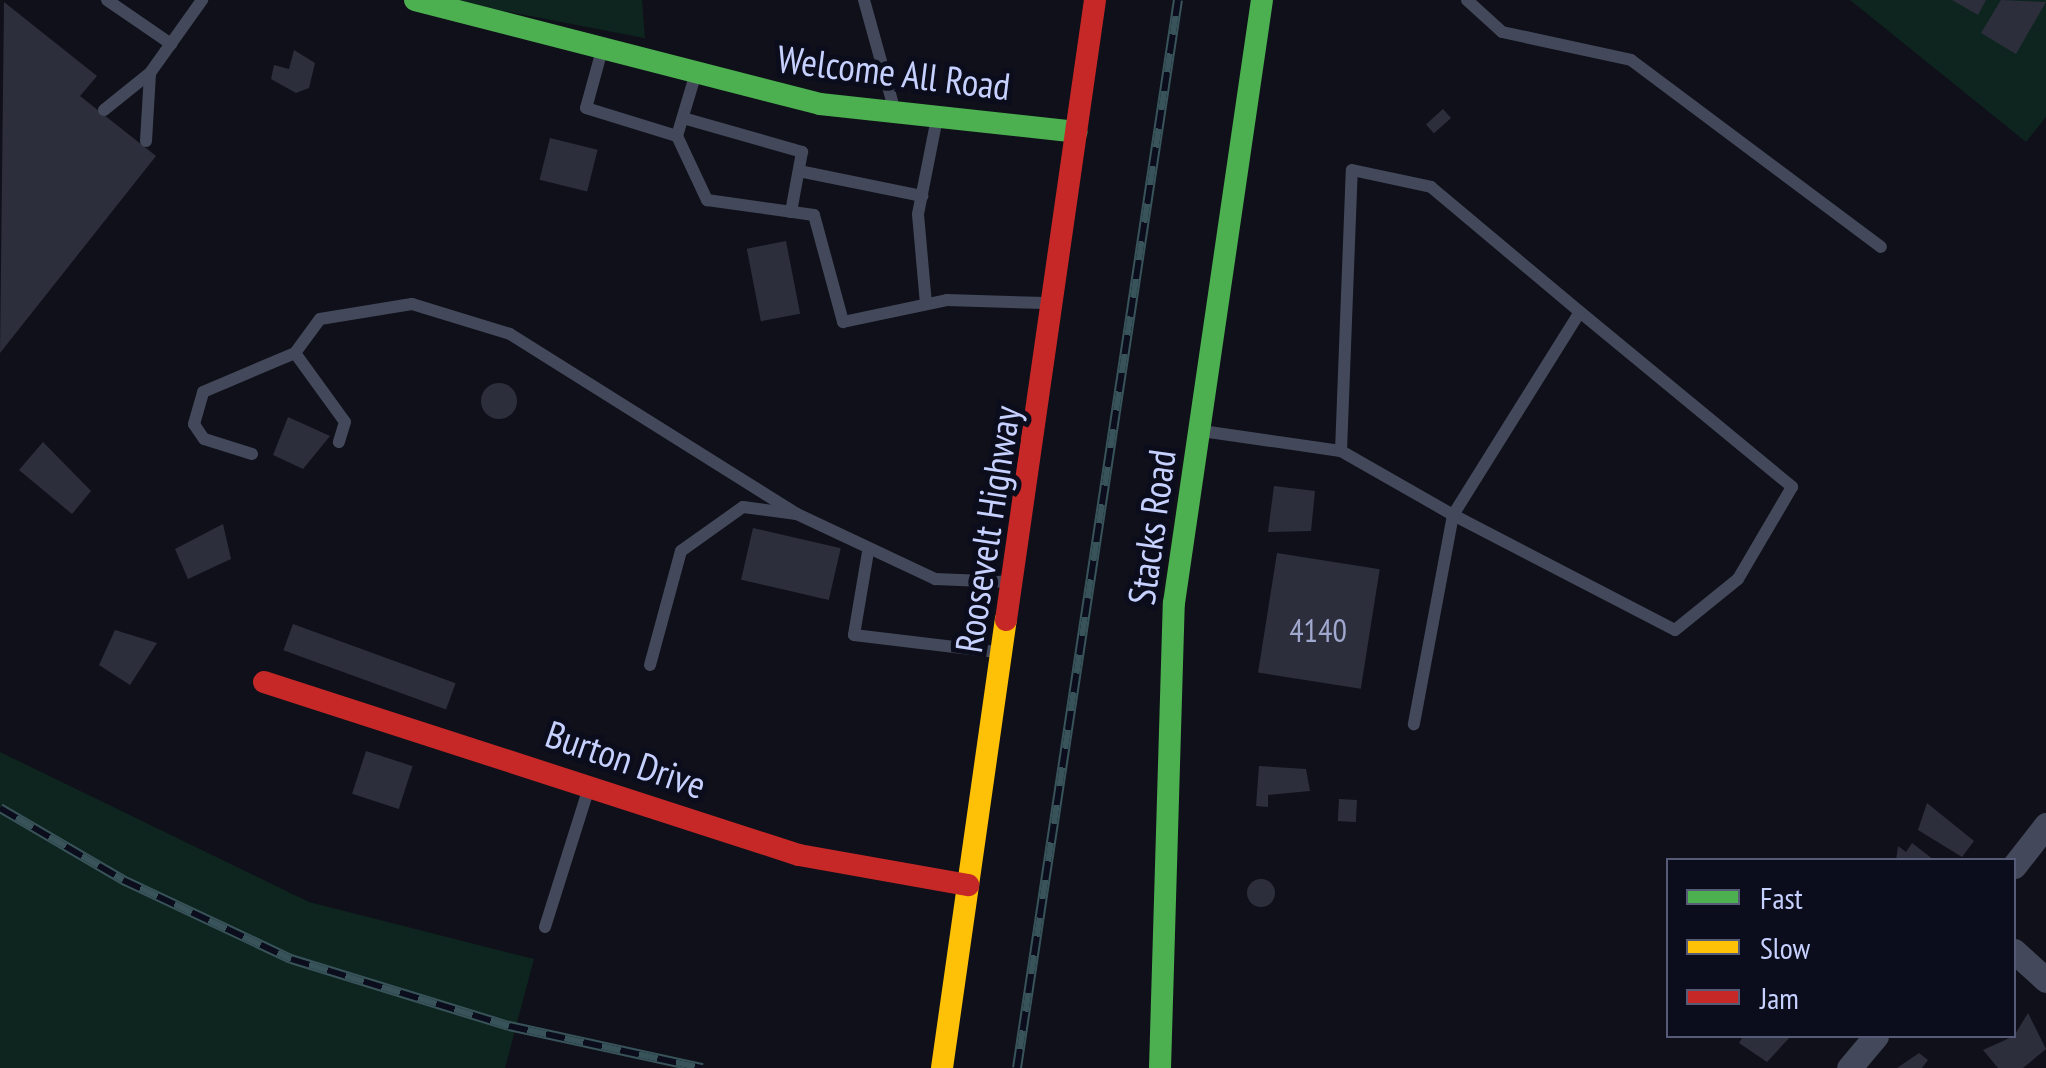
<!DOCTYPE html>
<style>
body{margin:0}
#map{position:relative;width:2046px;height:1068px;overflow:hidden;background:#0f1019;font-family:"PT Sans Narrow",sans-serif}
div>[style]{position:absolute}
.green>*{inset:0;background:#0e241e}
.building>*{inset:0;background:#2c2e3c;transform-origin:0 0}
.round{border-radius:50%}
.lane>*{height:12px;margin:-6px;padding:0 6px;transform-origin:6px;border-radius:6px;background:#43495a}
.street>*{height:25px;margin:-12.5px;padding:0 12.5px;transform-origin:12.5px;border-radius:12.5px;background:#43495a}
.fast>*{height:22px;margin:-11px;padding:0 11px;transform-origin:11px;border-radius:11px;background:#4caf50}
.slow>*{height:22px;margin:-11px;padding:0 11px;transform-origin:11px;border-radius:11px;background:#ffc107}
.jam>*{height:22px;margin:-11px;padding:0 11px;transform-origin:11px;border-radius:11px;background:#c62828}
.rail>*{height:10px;margin-top:-5px;transform-origin:0;background:repeating-linear-gradient(90deg,#0b0d1d 0 19px,#38535a 0 38px);box-sizing:border-box;border-block:2px solid #38535a}
span{translate:-50% -50%;white-space:nowrap;text-align:center;line-height:1.15;-webkit-text-stroke:10px #0b0d1d;paint-order:stroke}
.number-label{font-size:32px;color:#a0a8ce}
.number-label span{-webkit-text-stroke-width:0}
.street-label{font-size:38px;color:#c7d1ff}
.legend{position:absolute;left:1666px;top:858px;width:350px;height:180px;box-sizing:border-box;background:#0b0d1d;border:2px solid #565b77;margin:0;padding:12px 18px;list-style:none;font-size:30px;color:#c7d1ff}
.legend li{display:flex;align-items:center;gap:20px;height:50px}
.legend b{width:50px;border:2px solid #565b77}
</style>
<div id="map">
<div class="green">
<div style="clip-path:polygon(447px 0,642px 0,645px 38px,644px 38px)"></div>
<div style="clip-path:polygon(1850px 0,2046px 0,2046px 117px,2026px 142px)"></div>
<div style="clip-path:polygon(0 752px,309px 902px,534px 959px,505px 1068px,0 1068px)"></div>
</div>
<div class="building">
<div style="clip-path:polygon(1952px 0,1986px 0,1978px 15px)"></div>
<div style="clip-path:polygon(2001px 0,2046px 2px,2016px 54px,1981px 33px)"></div>
<div style="clip-path:polygon(4px 2px,97px 76px,80px 96px,156px 156px,0 353px)"></div>
<div style="clip-path:polygon(294px 50px,315px 63px,309px 88px,296px 93px,271px 79px,274px 65px,289px 69px)"></div>
<div style="left:1443px;top:109px;width:12px;height:23px;rotate:48deg"></div>
<div style="left:550px;top:138px;width:49px;height:43px;rotate:14deg"></div>
<div style="left:786px;top:241px;width:74px;height:40px;rotate:79deg"></div>
<div class="round" style="left:481px;top:383px;width:36px;height:36px"></div>
<div style="clip-path:polygon(288px 417px,330px 436px,303px 469px,273px 455px)"></div>
<div style="clip-path:polygon(43px 442px,91px 491px,72px 514px,19px 470px)"></div>
<div style="clip-path:polygon(1274px 486px,1315px 491px,1311px 531px,1268px 532px)"></div>
<div style="clip-path:polygon(223px 524px,231px 559px,188px 579px,175px 549px)"></div>
<div style="left:753px;top:528px;width:90px;height:53px;rotate:13deg"></div>
<div style="left:1277px;top:553px;width:104px;height:121px;rotate:9deg"></div>
<div style="left:293px;top:624px;width:173px;height:28px;rotate:20deg"></div>
<div style="clip-path:polygon(115px 630px,157px 643px,130px 685px,99px 665px)"></div>
<div style="left:366px;top:751px;width:49px;height:45px;rotate:18deg"></div>
<div style="clip-path:polygon(1259px 766px,1306px 769px,1310px 791px,1268px 795px,1268px 807px,1256px 806px)"></div>
<div style="left:1339px;top:799px;width:18px;height:22px;rotate:3deg"></div>
<div style="clip-path:polygon(1927px 803px,1974px 841px,1962px 857px,1918px 830px)"></div>
<div style="clip-path:polygon(1912px 843px,1934px 860px,1896px 860px,1898px 846px,1906px 852px)"></div>
<div class="round" style="left:1247px;top:879px;width:28px;height:28px"></div>
<div style="clip-path:polygon(2028px 1013px,2046px 1049px,2023px 1068px,1998px 1068px,1983px 1050px,2014px 1036px)"></div>
<div style="clip-path:polygon(1743px 1036px,1791px 1036px,1767px 1062px,1739px 1043px)"></div>
<div style="clip-path:polygon(1919px 1053px,1928px 1060px,1922px 1068px,1897px 1068px)"></div>
</div>
<div class="lane">
<div style="left:107px;top:0;width:78px;rotate:34.5deg"></div>
<div style="left:864px;top:0;width:112px;rotate:74.5deg"></div>
<div style="left:1467px;top:0;width:47px;rotate:42.4deg"></div>
<div style="left:1502px;top:32px;width:132px;rotate:12.2deg"></div>
<div style="left:1631px;top:60px;width:312px;rotate:36.8deg"></div>
<div style="left:602px;top:50px;width:60px;rotate:105.4deg"></div>
<div style="left:586px;top:108px;width:95px;rotate:17.1deg"></div>
<div style="left:677px;top:136px;width:71px;rotate:64.9deg"></div>
<div style="left:707px;top:200px;width:108px;rotate:8deg"></div>
<div style="left:814px;top:215px;width:111px;rotate:74.8deg"></div>
<div style="left:843px;top:322px;width:106px;rotate:-11.9deg"></div>
<div style="left:947px;top:300px;width:98px;rotate:1.8deg"></div>
<div style="left:104px;top:110px;width:59px;rotate:-38.8deg"></div>
<div style="left:150px;top:73px;width:90px;rotate:-54.5deg"></div>
<div style="left:683px;top:118px;width:124px;rotate:15.9deg"></div>
<div style="left:802px;top:152px;width:61px;rotate:100.4deg"></div>
<div style="left:677px;top:136px;width:63px;rotate:-73.3deg"></div>
<div style="left:146px;top:141px;width:68px;rotate:-86.6deg"></div>
<div style="left:799px;top:171px;width:126px;rotate:11.5deg"></div>
<div style="left:926px;top:304px;width:90px;rotate:-95.1deg"></div>
<div style="left:918px;top:214px;width:98px;rotate:-78.8deg"></div>
<div style="left:1580px;top:312px;width:275px;rotate:39.5deg"></div>
<div style="left:1792px;top:487px;width:107px;rotate:120.4deg"></div>
<div style="left:1738px;top:579px;width:81px;rotate:141deg"></div>
<div style="left:1675px;top:630px;width:250px;rotate:-152.6deg"></div>
<div style="left:1453px;top:515px;width:239px;rotate:-58deg"></div>
<div style="left:295px;top:353px;width:85px;rotate:54.1deg"></div>
<div style="left:345px;top:422px;width:21px;rotate:107deg"></div>
<div style="left:1202px;top:431px;width:140px;rotate:8.2deg"></div>
<div style="left:1341px;top:451px;width:129px;rotate:29.7deg"></div>
<div style="left:1453px;top:515px;width:213px;rotate:100.6deg"></div>
<div style="left:1341px;top:451px;width:281px;rotate:-87.8deg"></div>
<div style="left:1352px;top:170px;width:81px;rotate:12.1deg"></div>
<div style="left:1431px;top:187px;width:194px;rotate:40deg"></div>
<div style="left:252px;top:454px;width:50px;rotate:-162.6deg"></div>
<div style="left:204px;top:439px;width:18px;rotate:-124deg"></div>
<div style="left:194px;top:424px;width:33px;rotate:-74deg"></div>
<div style="left:203px;top:392px;width:100px;rotate:-23deg"></div>
<div style="left:295px;top:353px;width:42px;rotate:-53.7deg"></div>
<div style="left:320px;top:319px;width:93px;rotate:-9.3deg"></div>
<div style="left:412px;top:304px;width:102px;rotate:17deg"></div>
<div style="left:510px;top:334px;width:339px;rotate:32.1deg"></div>
<div style="left:868px;top:552px;width:84px;rotate:99.6deg"></div>
<div style="left:854px;top:635px;width:143px;rotate:6.8deg"></div>
<div style="left:650px;top:665px;width:118px;rotate:-74.8deg"></div>
<div style="left:681px;top:551px;width:76px;rotate:-35.4deg"></div>
<div style="left:743px;top:507px;width:54px;rotate:7.4deg"></div>
<div style="left:797px;top:514px;width:153px;rotate:25.2deg"></div>
<div style="left:935px;top:579px;width:74px;rotate:2.3deg"></div>
<div style="left:545px;top:927px;width:143px;rotate:-72.5deg"></div>
</div>
<div class="street">
<div style="left:2014px;top:866px;width:52px;rotate:-52deg"></div>
<div style="left:2014px;top:951px;width:43px;rotate:42.2deg"></div>
<div style="left:1849px;top:1068px;width:42px;rotate:-49.8deg"></div>
</div>
<div class="fast">
<div style="left:415px;top:0;width:418px;rotate:14.4deg"></div>
<div style="left:820px;top:104px;width:258px;rotate:6.2deg"></div>
<div style="left:1160px;top:1068px;width:465px;rotate:-88.3deg"></div>
<div style="left:1174px;top:603px;width:609px;rotate:-81.7deg"></div>
</div>
<div class="slow">
<div style="left:942px;top:1068px;width:453px;rotate:-81.9deg"></div>
</div>
<div class="jam">
<div style="left:1006px;top:620px;width:626px;rotate:-81.83deg"></div>
<div style="left:264px;top:682px;width:562px;rotate:17.92deg"></div>
<div style="left:799px;top:855px;width:172px;rotate:10.1deg"></div>
</div>
<div class="rail">
<div style="left:0;top:808px;width:143px;rotate:30.3deg"></div>
<div style="left:123px;top:880px;width:186px;rotate:25.2deg"></div>
<div style="left:291px;top:959px;width:228px;rotate:17.1deg"></div>
<div style="left:509px;top:1026px;width:198px;rotate:12.3deg"></div>
<div style="left:1017px;top:1068px;width:1080px;rotate:-81.43deg"></div>
</div>
<div class="number-label">
<span style="left:1318px;top:630px">4140</span>
</div>
<div class="street-label">
<span style="left:894px;top:72px;rotate:7deg">Welcome All Road</span>
<span style="left:1151px;top:527px;rotate:-82deg">Stacks Road</span>
<span style="left:987px;top:529px;rotate:-81deg">Roosevelt Highway</span>
<span style="left:626px;top:759px;rotate:19deg">Burton Drive</span>
</div>
<ul class="legend">
<li><b style="height:12px;background:#4caf50"></b>Fast</li>
<li><b style="height:12px;background:#ffc107"></b>Slow</li>
<li><b style="height:12px;background:#c62828"></b>Jam</li>
</ul>
</div>
